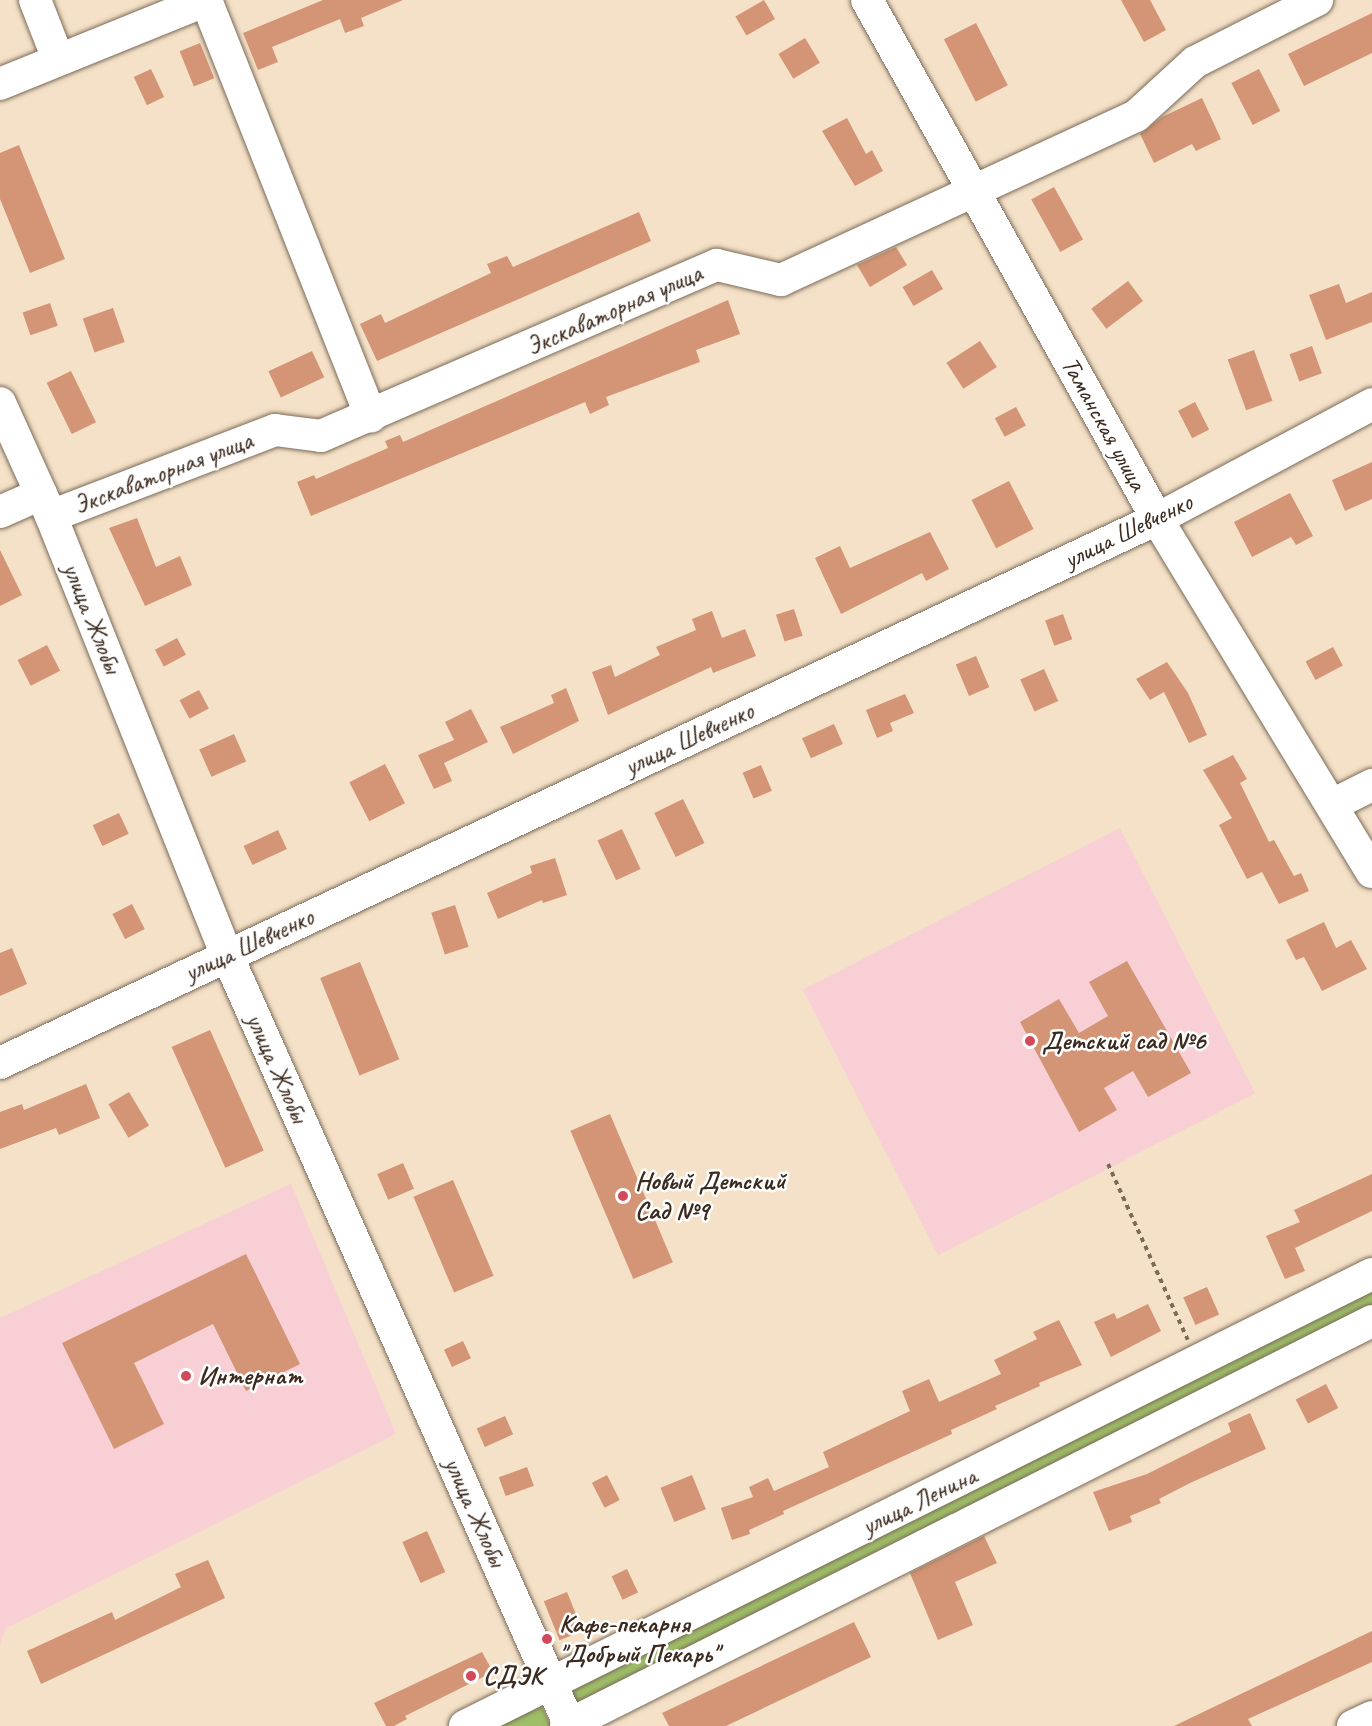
<!DOCTYPE html>
<meta charset="utf-8">
<style>
body{margin:0}
#map{position:relative;width:1372px;height:1726px;overflow:hidden;background:#f4e1c7;font-family:Caveat,sans-serif}
div>[style]{position:absolute}
.built>*{inset:0;background:#f7cfd5;transform-origin:0 0}
.green>*{inset:0;background:#9ebf68}
.building>*{inset:0;background:#d39575;transform-origin:0 0}
.path>*{height:4px;margin-top:-2px;transform-origin:0;background:repeating-linear-gradient(90deg,#7c6a59 0 4.5px,transparent 0 9px)}
.roads{filter:drop-shadow(0 0 2px #7c6a59) drop-shadow(0 0 2px #7c6a59)}
.minor>*{height:32px;margin:-16px;padding:0 16px;transform-origin:16px;border-radius:16px;background:#fff}
.dots>*{width:16px;height:16px;translate:-50% -50%;box-sizing:border-box;border:3px solid #fff;border-radius:50%}
span{translate:-50% -50%;white-space:nowrap;text-align:center;line-height:1.15;-webkit-text-stroke:5px #fff;paint-order:stroke}
.street-label{font-size:26px;color:#3b2a1e}
.poi-label{font-size:26px;color:#3b2a1e;font-weight:700}
.left{translate:0 -50%;text-align:left}
</style>
<div id="map">
<div class="built">
<div style="left:1120px;top:828px;width:298px;height:356px;rotate:63deg"></div>
<div style="clip-path:polygon(291px 1184px,396px 1434px,5px 1629px,0 1645px,0 1318px)"></div>
</div>
<div class="green">
<div style="clip-path:polygon(1372px 1277px,1372px 1316px,561px 1726px,539px 1683px)"></div>
<div style="clip-path:polygon(532px 1686px,551px 1726px,452px 1726px)"></div>
</div>
<div class="building">
<div style="clip-path:polygon(323px 0,403px 0,361px 18px,364px 26px,345px 33px,340px 19px,272px 47px,278px 62px,258px 70px,243px 33px)"></div>
<div style="left:764px;top:0;width:22px;height:33px;rotate:60deg"></div>
<div style="clip-path:polygon(1121px 0,1150px 0,1166px 30px,1144px 42px)"></div>
<div style="clip-path:polygon(1372px 13px,1372px 53px,1304px 86px,1288px 54px)"></div>
<div style="left:976px;top:23px;width:70px;height:36px;rotate:63deg"></div>
<div style="left:805px;top:38px;width:29px;height:31px;rotate:59deg"></div>
<div style="left:200px;top:43px;width:38px;height:22px;rotate:68deg"></div>
<div style="left:151px;top:69px;width:31px;height:19px;rotate:65deg"></div>
<div style="left:1259px;top:69px;width:47px;height:31px;rotate:63deg"></div>
<div style="clip-path:polygon(1202px 98px,1221px 139px,1196px 151px,1192px 144px,1154px 163px,1140px 134px,1162px 117px)"></div>
<div style="clip-path:polygon(847px 118px,866px 154px,872px 150px,883px 171px,855px 186px,822px 131px)"></div>
<div style="clip-path:polygon(19px 145px,65px 259px,30px 273px,0 199px,0 153px)"></div>
<div style="left:1054px;top:187px;width:60px;height:26px;rotate:61deg"></div>
<div style="clip-path:polygon(639px 212px,651px 241px,377px 361px,360px 324px,381px 314px,385px 323px,491px 273px,487px 264px,507px 256px,513px 267px)"></div>
<div style="clip-path:polygon(896px 247px,907px 265px,870px 287px,857px 265px)"></div>
<div style="left:932px;top:270px;width:22px;height:34px;rotate:60deg"></div>
<div style="left:1128px;top:281px;width:25px;height:46px;rotate:53deg"></div>
<div style="clip-path:polygon(1339px 284px,1346px 303px,1372px 292px,1372px 322px,1326px 340px,1309px 295px)"></div>
<div style="clip-path:polygon(728px 300px,740px 334px,696px 350px,700px 362px,606px 397px,609px 405px,590px 414px,585px 402px,311px 516px,297px 482px,314px 475px,316px 479px,388px 448px,385px 441px,400px 435px,403px 442px)"></div>
<div style="left:50px;top:303px;width:24px;height:29px;rotate:71deg"></div>
<div style="left:113px;top:308px;width:36px;height:32px;rotate:71deg"></div>
<div style="left:980px;top:341px;width:31px;height:40px;rotate:57deg"></div>
<div style="left:1312px;top:346px;width:29px;height:24px;rotate:70deg"></div>
<div style="left:1254px;top:350px;width:54px;height:28px;rotate:70deg"></div>
<div style="left:312px;top:351px;width:29px;height:48px;rotate:65deg"></div>
<div style="left:71px;top:371px;width:57px;height:27px;rotate:64deg"></div>
<div style="left:1195px;top:402px;width:31px;height:19px;rotate:63deg"></div>
<div style="left:1016px;top:407px;width:21px;height:24px;rotate:62deg"></div>
<div style="clip-path:polygon(1372px 462px,1372px 499px,1345px 511px,1332px 480px)"></div>
<div style="left:1009px;top:481px;width:54px;height:42px;rotate:63deg"></div>
<div style="clip-path:polygon(1290px 493px,1313px 536px,1296px 545px,1291px 537px,1252px 557px,1234px 522px)"></div>
<div style="clip-path:polygon(137px 518px,156px 567px,180px 556px,192px 585px,145px 606px,109px 528px)"></div>
<div style="clip-path:polygon(930px 532px,949px 569px,926px 581px,922px 573px,841px 614px,815px 558px,840px 546px,850px 568px)"></div>
<div style="clip-path:polygon(0 550px,22px 595px,0 606px)"></div>
<div style="left:794px;top:609px;width:28px;height:19px;rotate:72deg"></div>
<div style="clip-path:polygon(712px 611px,722px 638px,745px 629px,756px 656px,713px 673px,711px 667px,608px 715px,592px 672px,611px 665px,615px 677px,660px 655px,656px 647px,696px 630px,692px 619px)"></div>
<div style="left:1063px;top:614px;width:27px;height:19px;rotate:70deg"></div>
<div style="left:177px;top:638px;width:19px;height:25px;rotate:62deg"></div>
<div style="left:47px;top:645px;width:29px;height:33px;rotate:63deg"></div>
<div style="left:1333px;top:647px;width:21px;height:31px;rotate:62deg"></div>
<div style="left:976px;top:656px;width:34px;height:22px;rotate:67deg"></div>
<div style="clip-path:polygon(1167px 662px,1188px 693px,1207px 735px,1189px 743px,1164px 692px,1150px 700px,1136px 679px)"></div>
<div style="left:1044px;top:669px;width:35px;height:26px;rotate:66deg"></div>
<div style="clip-path:polygon(566px 688px,579px 721px,513px 754px,500px 727px,554px 703px,551px 695px)"></div>
<div style="left:199px;top:690px;width:21px;height:22px;rotate:62deg"></div>
<div style="clip-path:polygon(905px 694px,914px 713px,890px 723px,893px 731px,877px 738px,866px 710px)"></div>
<div style="clip-path:polygon(471px 709px,488px 742px,444px 763px,452px 781px,434px 789px,418px 755px,454px 740px,445px 722px)"></div>
<div style="left:834px;top:724px;width:22px;height:35px;rotate:66deg"></div>
<div style="left:234px;top:734px;width:30px;height:38px;rotate:66deg"></div>
<div style="clip-path:polygon(1233px 755px,1247px 779px,1240px 783px,1269px 842px,1274px 840px,1294px 876px,1301px 873px,1309px 891px,1279px 904px,1262px 872px,1247px 879px,1219px 825px,1232px 818px,1203px 770px)"></div>
<div style="left:385px;top:764px;width:44px;height:40px;rotate:63deg"></div>
<div style="left:761px;top:765px;width:28px;height:20px;rotate:67deg"></div>
<div style="left:683px;top:799px;width:49px;height:32px;rotate:64deg"></div>
<div style="left:119px;top:813px;width:23px;height:29px;rotate:65deg"></div>
<div style="left:622px;top:829px;width:44px;height:27px;rotate:65deg"></div>
<div style="left:278px;top:830px;width:21px;height:38px;rotate:65deg"></div>
<div style="clip-path:polygon(555px 858px,567px 895px,543px 903px,542px 900px,498px 919px,487px 893px,532px 873px,530px 866px)"></div>
<div style="left:132px;top:904px;width:28px;height:22px;rotate:63deg"></div>
<div style="left:455px;top:905px;width:44px;height:25px;rotate:72deg"></div>
<div style="clip-path:polygon(1324px 922px,1336px 948px,1351px 940px,1367px 969px,1322px 991px,1304px 957px,1296px 960px,1286px 940px)"></div>
<div style="clip-path:polygon(12px 948px,27px 984px,0 996px,0 953px)"></div>
<div style="clip-path:polygon(1127px 961px,1191px 1073px,1148px 1097px,1133px 1071px,1104px 1088px,1117px 1110px,1079px 1132px,1020px 1022px,1059px 999px,1079px 1033px,1108px 1016px,1089px 982px)"></div>
<div style="left:360px;top:962px;width:105px;height:43px;rotate:68deg"></div>
<div style="left:210px;top:1030px;width:132px;height:42px;rotate:66deg"></div>
<div style="clip-path:polygon(86px 1084px,100px 1118px,59px 1135px,56px 1128px,0 1149px,0 1112px,22px 1104px,24px 1110px)"></div>
<div style="left:129px;top:1092px;width:39px;height:24px;rotate:59deg"></div>
<div style="left:610px;top:1114px;width:161px;height:43px;rotate:67deg"></div>
<div style="left:403px;top:1163px;width:28px;height:28px;rotate:67deg"></div>
<div style="clip-path:polygon(1372px 1174px,1372px 1211px,1295px 1248px,1305px 1271px,1285px 1279px,1266px 1236px,1300px 1222px,1294px 1210px)"></div>
<div style="left:453px;top:1180px;width:104px;height:43px;rotate:67deg"></div>
<div style="clip-path:polygon(246px 1254px,300px 1364px,246px 1391px,213px 1324px,134px 1363px,164px 1424px,114px 1449px,62px 1343px)"></div>
<div style="left:1207px;top:1287px;width:30px;height:26px;rotate:66deg"></div>
<div style="clip-path:polygon(1148px 1304px,1161px 1331px,1111px 1357px,1094px 1322px,1114px 1313px,1117px 1319px)"></div>
<div style="clip-path:polygon(1059px 1320px,1082px 1365px,1039px 1383px,1040px 1386px,995px 1406px,997px 1409px,951px 1430px,952px 1434px,783px 1511px,784px 1514px,749px 1530px,750px 1534px,732px 1540px,721px 1508px,753px 1497px,749px 1487px,768px 1478px,774px 1491px,829px 1467px,823px 1452px,910px 1411px,902px 1391px,929px 1379px,939px 1402px,1001px 1374px,994px 1360px,1037px 1339px,1033px 1332px)"></div>
<div style="left:463px;top:1341px;width:19px;height:21px;rotate:65deg"></div>
<div style="left:1326px;top:1384px;width:27px;height:34px;rotate:63deg"></div>
<div style="clip-path:polygon(1250px 1413px,1266px 1449px,1190px 1483px,1159px 1499px,1161px 1503px,1130px 1516px,1132px 1522px,1109px 1531px,1093px 1492px,1147px 1474px,1231px 1432px,1228px 1423px)"></div>
<div style="left:505px;top:1416px;width:20px;height:31px;rotate:66deg"></div>
<div style="left:527px;top:1467px;width:20px;height:30px;rotate:70deg"></div>
<div style="left:607px;top:1475px;width:28px;height:17px;rotate:63deg"></div>
<div style="left:692px;top:1475px;width:37px;height:34px;rotate:68deg"></div>
<div style="left:427px;top:1531px;width:45px;height:27px;rotate:66deg"></div>
<div style="clip-path:polygon(984px 1536px,997px 1563px,955px 1582px,973px 1625px,938px 1640px,910px 1573px)"></div>
<div style="clip-path:polygon(208px 1560px,225px 1598px,41px 1684px,27px 1651px,112px 1612px,115px 1620px,181px 1587px,175px 1574px)"></div>
<div style="left:627px;top:1569px;width:26px;height:17px;rotate:65deg"></div>
<div style="left:567px;top:1592px;width:42px;height:25px;rotate:68deg"></div>
<div style="clip-path:polygon(854px 1622px,871px 1657px,726px 1726px,669px 1726px,662px 1713px)"></div>
<div style="clip-path:polygon(1372px 1631px,1372px 1662px,1248px 1719px,1252px 1726px,1174px 1726px)"></div>
<div style="clip-path:polygon(482px 1652px,493px 1672px,405px 1716px,407px 1719px,394px 1726px,386px 1726px,374px 1703px)"></div>
</div>
<div class="path">
<div style="left:1108px;top:1164px;width:193px;rotate:65.6deg"></div>
</div>
<div class="roads">
<div class="minor">
<div style="left:35px;top:0;width:63px;rotate:68.7deg"></div>
<div style="left:206px;top:0;width:448px;rotate:68.4deg"></div>
<div style="left:867px;top:0;width:595px;rotate:60.8deg"></div>
<div style="left:1157px;top:519px;width:413px;rotate:58.7deg"></div>
<div style="left:0;top:84px;width:223px;rotate:-22.1deg"></div>
<div style="left:0;top:403px;width:124px;rotate:65.7deg"></div>
<div style="left:51px;top:516px;width:473px;rotate:68.2deg"></div>
<div style="left:227px;top:955px;width:844px;rotate:66.02deg"></div>
<div style="left:0;top:512px;width:45px;rotate:-23.7deg"></div>
<div style="left:51px;top:516px;width:240px;rotate:-21deg"></div>
<div style="left:275px;top:430px;width:46px;rotate:7.4deg"></div>
<div style="left:321px;top:436px;width:431px;rotate:-23.4deg"></div>
<div style="left:717px;top:265px;width:66px;rotate:13.2deg"></div>
<div style="left:781px;top:280px;width:391px;rotate:-24.8deg"></div>
<div style="left:1136px;top:116px;width:80px;rotate:-42.5deg"></div>
<div style="left:1195px;top:62px;width:137px;rotate:-26.9deg"></div>
<div style="left:1332px;top:805px;width:45px;rotate:-26.6deg"></div>
<div style="left:0;top:1063px;width:1279px;rotate:-25.18deg"></div>
<div style="left:1157px;top:519px;width:244px;rotate:-28.1deg"></div>
<div style="left:465px;top:1726px;width:1013px;rotate:-26.49deg"></div>
<div style="left:566px;top:1726px;width:902px;rotate:-26.68deg"></div>
<div style="left:1353px;top:1726px;width:21px;rotate:-25deg"></div>
</div>
</div>
<div class="dots">
<div style="left:1030px;top:1041px;background:#d1495b"></div>
<div style="left:623px;top:1196px;background:#d1495b"></div>
<div style="left:186px;top:1376px;background:#d1495b"></div>
<div style="left:547px;top:1639px;background:#d1495b"></div>
<div style="left:471px;top:1676px;background:#d1495b"></div>
</div>
<div class="street-label">
<span style="left:614px;top:310px;rotate:-24deg">Экскаваторная улица</span>
<span style="left:1104px;top:424px;rotate:61deg">Таманская улица</span>
<span style="left:163px;top:473px;rotate:-21deg">Экскаваторная улица</span>
<span style="left:1128px;top:531px;rotate:-26deg">улица Шевченко</span>
<span style="left:92px;top:618px;rotate:68deg">улица Жлобы</span>
<span style="left:689px;top:739px;rotate:-25deg">улица Шевченко</span>
<span style="left:249px;top:945px;rotate:-25deg">улица Шевченко</span>
<span style="left:277px;top:1068px;rotate:66deg">улица Жлобы</span>
<span style="left:919px;top:1501px;rotate:-26deg">улица Ленина</span>
<span style="left:475px;top:1512px;rotate:66deg">улица Жлобы</span>
</div>
<div class="poi-label">
<span class="left" style="left:1042px;top:1041px">Детский сад №6</span>
<span class="left" style="left:635px;top:1196px">Новый Детский<br>Сад №9</span>
<span class="left" style="left:198px;top:1376px">Интернат</span>
<span class="left" style="left:559px;top:1639px">Кафе-пекарня<br>"Добрый Пекарь"</span>
<span class="left" style="left:483px;top:1676px">СДЭК</span>
</div>
</div>
